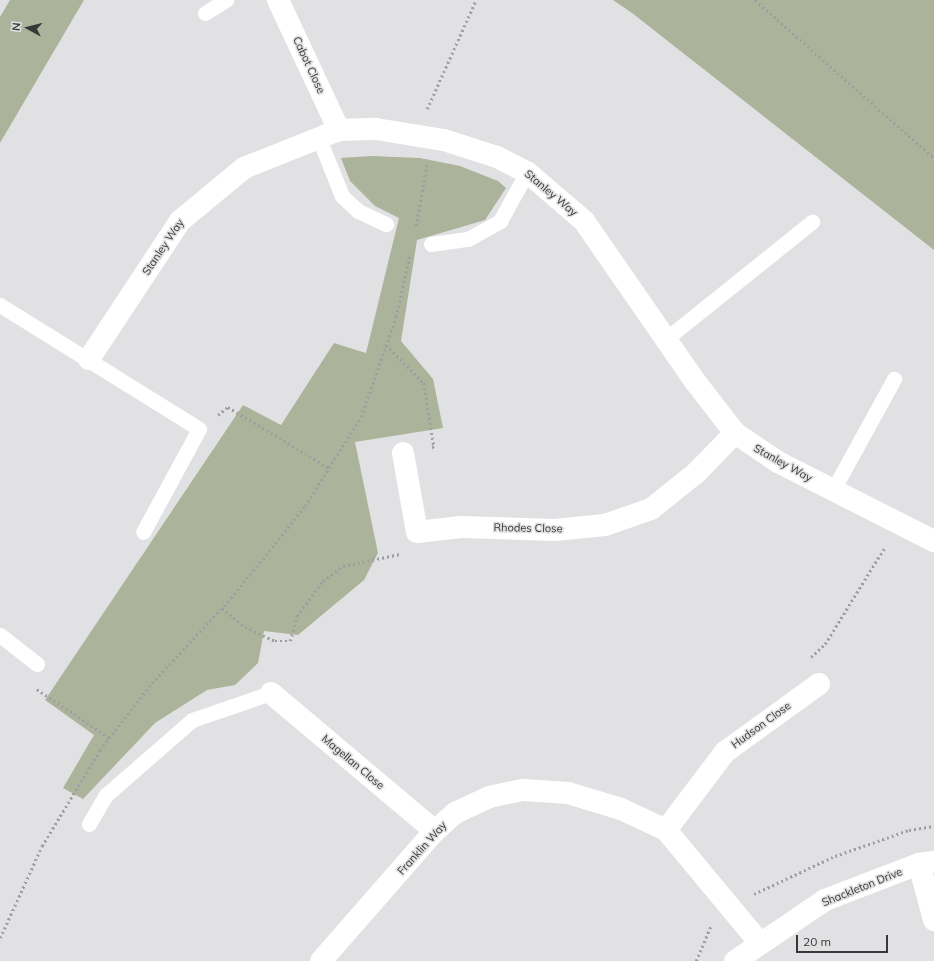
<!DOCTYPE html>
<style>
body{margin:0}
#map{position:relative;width:934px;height:961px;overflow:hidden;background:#e1e1e3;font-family:Mulish,sans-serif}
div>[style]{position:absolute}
.green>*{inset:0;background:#acb39b}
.path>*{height:2.5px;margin-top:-1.25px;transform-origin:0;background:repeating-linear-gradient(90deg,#9e9ea0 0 2px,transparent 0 5px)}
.service>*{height:15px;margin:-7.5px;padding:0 7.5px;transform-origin:7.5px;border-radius:7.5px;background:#fff}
.minor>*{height:22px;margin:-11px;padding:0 11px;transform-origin:11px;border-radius:11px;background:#fff}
span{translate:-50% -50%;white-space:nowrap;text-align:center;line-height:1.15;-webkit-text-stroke:3px #e1e1e3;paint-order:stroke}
.street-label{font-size:11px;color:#383838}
.north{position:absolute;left:8px;top:8px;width:40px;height:40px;-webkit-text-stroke:3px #e1e1e3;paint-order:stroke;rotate:277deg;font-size:11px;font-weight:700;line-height:16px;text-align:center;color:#383838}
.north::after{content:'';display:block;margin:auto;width:14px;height:18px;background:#383838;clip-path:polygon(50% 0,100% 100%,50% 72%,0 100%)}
.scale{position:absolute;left:796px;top:935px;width:92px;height:18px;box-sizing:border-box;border:2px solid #383838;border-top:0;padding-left:5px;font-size:12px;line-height:14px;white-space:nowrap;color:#383838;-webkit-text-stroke:3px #e1e1e3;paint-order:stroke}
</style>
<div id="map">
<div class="green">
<div style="clip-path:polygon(10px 0,84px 0,0 143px,0 17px)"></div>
<div style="clip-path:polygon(613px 0,934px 0,934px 250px,632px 13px)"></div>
<div style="clip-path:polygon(371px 156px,420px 158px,460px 166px,498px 181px,506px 188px,485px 220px,417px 240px,401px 341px,433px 379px,443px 428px,355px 442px,378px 553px,364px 580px,298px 635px,264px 631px,258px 663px,235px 685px,207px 690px,155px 723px,83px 799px,63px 788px,94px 735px,45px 700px,243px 405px,281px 425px,334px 343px,366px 353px,399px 218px,375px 206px,350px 181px,341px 158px)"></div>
</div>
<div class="path">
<div style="left:755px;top:0;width:239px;rotate:41.4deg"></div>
<div style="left:427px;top:109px;width:120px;rotate:-65.8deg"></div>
<div style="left:416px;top:226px;width:63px;rotate:-79.9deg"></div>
<div style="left:386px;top:345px;width:54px;rotate:45deg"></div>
<div style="left:424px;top:383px;width:65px;rotate:81.1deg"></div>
<div style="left:434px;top:447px;width:5px;rotate:169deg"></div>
<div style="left:218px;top:415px;width:13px;rotate:-39deg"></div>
<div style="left:228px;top:407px;width:118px;rotate:31.1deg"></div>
<div style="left:222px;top:608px;width:30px;rotate:40deg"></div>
<div style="left:245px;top:627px;width:33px;rotate:25deg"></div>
<div style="left:275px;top:641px;width:15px"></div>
<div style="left:290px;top:641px;width:26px;rotate:-74deg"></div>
<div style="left:297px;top:616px;width:44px;rotate:-53.4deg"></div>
<div style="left:323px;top:581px;width:25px;rotate:-37deg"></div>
<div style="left:343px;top:566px;width:58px;rotate:-11.9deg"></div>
<div style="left:811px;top:657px;width:19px;rotate:-43deg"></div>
<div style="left:825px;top:644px;width:114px;rotate:-58.3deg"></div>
<div style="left:37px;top:689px;width:87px;rotate:34.2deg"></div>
<div style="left:754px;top:894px;width:89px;rotate:-25.1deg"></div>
<div style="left:835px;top:856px;width:78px;rotate:-19.4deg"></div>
<div style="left:909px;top:830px;width:25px;rotate:-9deg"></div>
<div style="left:0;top:938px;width:101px;rotate:-65.5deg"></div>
<div style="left:42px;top:846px;width:112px;rotate:-58.9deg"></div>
<div style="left:100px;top:750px;width:85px;rotate:-52.2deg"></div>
<div style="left:152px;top:683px;width:116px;rotate:-47.1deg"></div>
<div style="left:231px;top:598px;width:118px;rotate:-51.2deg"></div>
<div style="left:305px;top:506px;width:105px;rotate:-57.8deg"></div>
<div style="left:361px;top:417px;width:106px;rotate:-70.7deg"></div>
<div style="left:396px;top:317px;width:65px;rotate:-77.5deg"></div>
<div style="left:696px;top:961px;width:39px;rotate:-67deg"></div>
</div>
<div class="service">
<div style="left:205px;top:13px;width:25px;rotate:-32deg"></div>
<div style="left:318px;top:136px;width:65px;rotate:68.2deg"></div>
<div style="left:342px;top:196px;width:22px;rotate:43deg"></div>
<div style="left:358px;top:211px;width:31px;rotate:25deg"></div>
<div style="left:431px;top:244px;width:37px;rotate:-8deg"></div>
<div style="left:468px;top:239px;width:37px;rotate:-29deg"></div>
<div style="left:500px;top:221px;width:56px;rotate:-61.1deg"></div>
<div style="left:0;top:305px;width:234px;rotate:31.9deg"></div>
<div style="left:199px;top:429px;width:117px;rotate:118.5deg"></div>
<div style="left:667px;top:338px;width:186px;rotate:-38.7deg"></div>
<div style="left:833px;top:490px;width:127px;rotate:-61.2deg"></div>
<div style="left:0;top:635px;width:47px;rotate:38.1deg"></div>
<div style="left:89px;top:824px;width:34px;rotate:-60deg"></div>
<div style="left:106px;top:795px;width:114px;rotate:-41.1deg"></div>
<div style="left:192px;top:720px;width:83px;rotate:-18.9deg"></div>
</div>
<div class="minor">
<div style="left:278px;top:0;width:144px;rotate:64.9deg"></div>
<div style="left:89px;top:359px;width:165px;rotate:-56.6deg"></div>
<div style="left:180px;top:221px;width:83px;rotate:-39.6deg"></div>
<div style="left:244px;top:168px;width:102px;rotate:-21.8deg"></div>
<div style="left:339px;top:130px;width:37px;rotate:-2deg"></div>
<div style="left:376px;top:129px;width:69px;rotate:9.2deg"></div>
<div style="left:444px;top:140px;width:56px;rotate:17.8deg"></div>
<div style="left:497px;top:157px;width:34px;rotate:27deg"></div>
<div style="left:527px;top:172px;width:75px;rotate:40.7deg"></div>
<div style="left:584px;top:221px;width:193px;rotate:55.3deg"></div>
<div style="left:694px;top:380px;width:67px;rotate:52.3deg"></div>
<div style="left:735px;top:433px;width:52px;rotate:34deg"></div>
<div style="left:778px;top:462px;width:175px;rotate:26.9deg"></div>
<div style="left:403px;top:453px;width:80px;rotate:80deg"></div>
<div style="left:417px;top:532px;width:44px;rotate:-6.5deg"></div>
<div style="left:461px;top:527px;width:94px;rotate:1.8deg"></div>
<div style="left:555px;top:530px;width:50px;rotate:-5.7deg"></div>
<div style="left:605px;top:525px;width:49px;rotate:-19.2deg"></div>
<div style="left:651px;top:509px;width:58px;rotate:-38.7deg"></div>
<div style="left:696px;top:473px;width:56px;rotate:-45.7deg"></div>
<div style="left:271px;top:693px;width:214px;rotate:40.1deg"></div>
<div style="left:666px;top:830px;width:98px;rotate:-52.9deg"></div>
<div style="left:725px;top:752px;width:116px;rotate:-35.9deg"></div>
<div style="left:919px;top:864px;width:58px;rotate:75deg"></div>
<div style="left:321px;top:961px;width:173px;rotate:-48.8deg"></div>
<div style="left:435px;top:831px;width:27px;rotate:-42deg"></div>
<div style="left:455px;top:813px;width:38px;rotate:-25deg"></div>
<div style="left:489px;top:797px;width:35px;rotate:-12deg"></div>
<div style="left:523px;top:790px;width:45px;rotate:3.8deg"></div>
<div style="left:568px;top:793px;width:55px;rotate:16.8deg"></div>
<div style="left:621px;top:809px;width:50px;rotate:25deg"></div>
<div style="left:666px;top:830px;width:146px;rotate:50.3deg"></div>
<div style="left:735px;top:961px;width:109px;rotate:-34.1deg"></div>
<div style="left:825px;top:900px;width:101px;rotate:-21deg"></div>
<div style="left:919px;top:864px;width:15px;rotate:-8deg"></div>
</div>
<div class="street-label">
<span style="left:309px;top:65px;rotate:65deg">Cabot Close</span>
<span style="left:551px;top:193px;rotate:40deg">Stanley Way</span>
<span style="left:163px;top:247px;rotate:-56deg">Stanley Way</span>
<span style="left:783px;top:463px;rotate:29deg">Stanley Way</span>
<span style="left:528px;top:528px;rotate:1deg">Rhodes Close</span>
<span style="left:761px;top:725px;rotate:-36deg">Hudson Close</span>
<span style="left:353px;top:762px;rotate:40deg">Magellan Close</span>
<span style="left:422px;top:848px;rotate:-48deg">Franklin Way</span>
<span style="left:862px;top:887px;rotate:-22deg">Shackleton Drive</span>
</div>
<div class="north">N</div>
<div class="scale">20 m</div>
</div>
